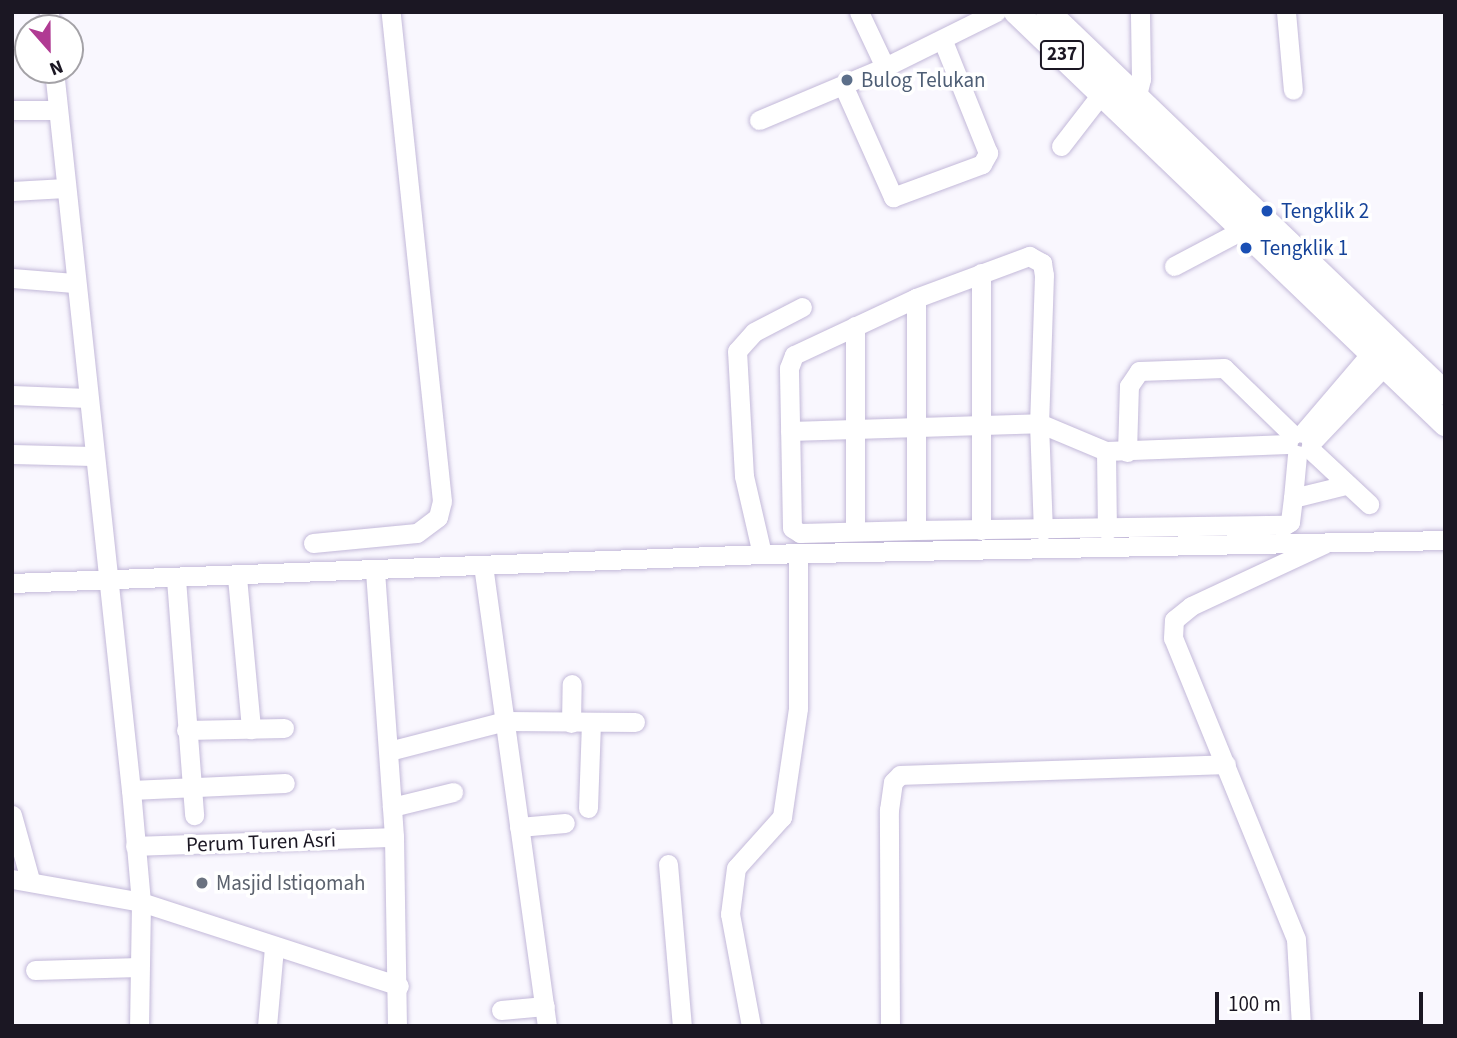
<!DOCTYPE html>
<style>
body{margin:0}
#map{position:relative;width:1457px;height:1038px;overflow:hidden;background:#f9f7fe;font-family:"Source Sans 3",sans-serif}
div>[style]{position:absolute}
.roads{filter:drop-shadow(0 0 2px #c3b9d9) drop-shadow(0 0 2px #c3b9d9)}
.minor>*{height:19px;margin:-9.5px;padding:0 9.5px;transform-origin:9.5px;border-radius:9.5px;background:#fff}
.major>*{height:24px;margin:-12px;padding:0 12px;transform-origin:12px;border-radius:12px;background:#fff}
.dots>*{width:19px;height:19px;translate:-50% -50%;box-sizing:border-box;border:4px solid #fff;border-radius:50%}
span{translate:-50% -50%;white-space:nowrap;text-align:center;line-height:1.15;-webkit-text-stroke:7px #fff;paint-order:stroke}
.shield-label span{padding:2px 5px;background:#fff;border:2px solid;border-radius:5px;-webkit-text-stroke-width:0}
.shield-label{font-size:19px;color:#1b1723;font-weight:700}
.service-label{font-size:21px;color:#4e5e75}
.left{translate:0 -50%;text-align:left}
.transit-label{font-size:21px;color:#164399}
.street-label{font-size:21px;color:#1b1723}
.worship-label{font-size:21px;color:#5b616d}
.frame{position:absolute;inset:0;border:14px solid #1b1723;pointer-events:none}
.north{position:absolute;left:14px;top:14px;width:70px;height:70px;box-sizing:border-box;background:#fff;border:2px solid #a4a2a7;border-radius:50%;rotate:159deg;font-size:19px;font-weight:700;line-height:28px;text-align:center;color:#1b1723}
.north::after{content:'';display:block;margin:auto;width:24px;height:32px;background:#b03b93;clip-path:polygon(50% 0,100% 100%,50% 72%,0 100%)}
.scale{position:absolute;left:1215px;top:992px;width:208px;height:32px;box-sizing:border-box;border:4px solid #1b1723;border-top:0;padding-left:9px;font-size:21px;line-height:24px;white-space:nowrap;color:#1b1723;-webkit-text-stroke:5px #fff;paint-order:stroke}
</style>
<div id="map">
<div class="roads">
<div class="minor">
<div style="left:49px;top:12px;width:16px;rotate:86deg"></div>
<div style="left:859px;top:12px;width:61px;rotate:64.7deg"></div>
<div style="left:1286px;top:12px;width:78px;rotate:84.9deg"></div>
<div style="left:54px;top:70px;width:724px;rotate:83.9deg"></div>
<div style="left:131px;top:790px;width:112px;rotate:84.9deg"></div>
<div style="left:141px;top:902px;width:124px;rotate:90.9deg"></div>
<div style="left:843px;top:85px;width:123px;rotate:65.9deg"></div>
<div style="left:893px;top:197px;width:95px;rotate:-20.3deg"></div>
<div style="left:982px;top:164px;width:13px;rotate:-61deg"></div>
<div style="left:988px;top:153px;width:121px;rotate:-111.9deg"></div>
<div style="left:1136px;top:99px;width:21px;rotate:-76deg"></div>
<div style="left:1141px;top:79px;width:67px;rotate:-90.9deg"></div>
<div style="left:12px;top:110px;width:46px"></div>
<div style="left:759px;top:120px;width:137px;rotate:-22.8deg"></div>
<div style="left:885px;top:67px;width:124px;rotate:-26.4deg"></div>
<div style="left:1061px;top:146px;width:67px;rotate:-52.3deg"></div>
<div style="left:12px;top:191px;width:53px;rotate:-3.2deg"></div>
<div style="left:1174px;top:266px;width:77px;rotate:-27.9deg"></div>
<div style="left:12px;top:278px;width:62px;rotate:4.6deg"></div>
<div style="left:916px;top:298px;width:232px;rotate:90deg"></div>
<div style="left:916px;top:530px;width:116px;rotate:178.5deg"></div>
<div style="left:800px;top:533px;width:9px;rotate:-148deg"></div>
<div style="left:792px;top:528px;width:160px;rotate:-91.1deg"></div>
<div style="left:789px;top:368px;width:14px;rotate:-69deg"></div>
<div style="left:794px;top:355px;width:135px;rotate:-25deg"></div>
<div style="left:916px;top:298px;width:121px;rotate:-20.4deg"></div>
<div style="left:1029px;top:256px;width:15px;rotate:28deg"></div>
<div style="left:1042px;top:263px;width:12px;rotate:81deg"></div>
<div style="left:1044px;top:275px;width:148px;rotate:91.9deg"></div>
<div style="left:1039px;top:423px;width:107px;rotate:87.9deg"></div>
<div style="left:12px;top:395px;width:76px;rotate:2.3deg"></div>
<div style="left:790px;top:431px;width:249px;rotate:-1.8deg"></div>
<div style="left:1039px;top:423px;width:73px;rotate:22.7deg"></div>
<div style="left:1106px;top:451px;width:182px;rotate:-2.2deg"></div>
<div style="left:1303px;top:433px;width:105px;rotate:-49.6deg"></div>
<div style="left:1311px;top:443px;width:106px;rotate:-46.5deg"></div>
<div style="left:1310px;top:449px;width:81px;rotate:43deg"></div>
<div style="left:1106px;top:451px;width:79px;rotate:89.3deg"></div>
<div style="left:1127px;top:452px;width:66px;rotate:-88.3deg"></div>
<div style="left:1129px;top:386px;width:18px;rotate:-56deg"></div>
<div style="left:1139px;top:371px;width:85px;rotate:-2deg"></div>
<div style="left:1224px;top:368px;width:96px;rotate:44.2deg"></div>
<div style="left:12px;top:454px;width:80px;rotate:1.4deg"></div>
<div style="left:1297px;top:455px;width:43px;rotate:95.3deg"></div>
<div style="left:1293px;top:498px;width:55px;rotate:-13.8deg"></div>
<div style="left:916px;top:530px;width:369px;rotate:-0.8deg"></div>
<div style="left:1285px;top:525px;width:6px;rotate:-31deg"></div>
<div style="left:1290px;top:522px;width:24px;rotate:-83deg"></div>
<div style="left:981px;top:530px;width:257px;rotate:-90deg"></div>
<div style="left:855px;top:531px;width:205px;rotate:-90deg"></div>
<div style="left:313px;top:543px;width:104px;rotate:-5.5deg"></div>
<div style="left:417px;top:533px;width:26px;rotate:-37deg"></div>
<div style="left:438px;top:517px;width:16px;rotate:-76deg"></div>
<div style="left:442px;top:501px;width:492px;rotate:-96deg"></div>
<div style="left:762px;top:554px;width:80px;rotate:-103deg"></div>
<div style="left:744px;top:476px;width:125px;rotate:-93.2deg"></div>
<div style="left:737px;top:351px;width:25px;rotate:-48deg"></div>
<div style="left:754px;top:332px;width:54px;rotate:-27.5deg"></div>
<div style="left:483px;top:565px;width:465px;rotate:82.1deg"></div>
<div style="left:375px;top:571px;width:267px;rotate:85.9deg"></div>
<div style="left:394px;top:837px;width:189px;rotate:89.1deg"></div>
<div style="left:237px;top:577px;width:153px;rotate:84.7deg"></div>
<div style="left:176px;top:579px;width:237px;rotate:85.6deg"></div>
<div style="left:12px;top:583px;width:751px;rotate:-2.21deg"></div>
<div style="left:762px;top:554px;width:683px;rotate:-1.17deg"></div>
<div style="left:571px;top:723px;width:39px;rotate:-89deg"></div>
<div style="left:186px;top:730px;width:98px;rotate:-1.2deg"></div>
<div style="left:389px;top:751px;width:120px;rotate:-14.5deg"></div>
<div style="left:505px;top:721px;width:130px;rotate:0.4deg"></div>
<div style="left:131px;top:790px;width:154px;rotate:-2.6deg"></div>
<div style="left:392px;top:807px;width:63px;rotate:-13.8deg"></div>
<div style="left:588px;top:808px;width:84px;rotate:-88deg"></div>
<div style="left:12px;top:815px;width:67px;rotate:74.5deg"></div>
<div style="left:519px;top:827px;width:46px;rotate:-5deg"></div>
<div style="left:135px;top:846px;width:259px;rotate:-2deg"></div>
<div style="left:668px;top:864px;width:163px;rotate:85.1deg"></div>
<div style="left:12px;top:879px;width:131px;rotate:10.1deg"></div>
<div style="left:141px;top:902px;width:271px;rotate:18deg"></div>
<div style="left:35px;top:970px;width:104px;rotate:-1.7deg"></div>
<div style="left:501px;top:1010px;width:44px;rotate:-5.2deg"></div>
<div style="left:267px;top:1026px;width:79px;rotate:-84.9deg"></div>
<div style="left:751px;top:1026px;width:114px;rotate:-100.6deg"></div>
<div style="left:730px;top:914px;width:46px;rotate:-82.6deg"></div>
<div style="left:736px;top:868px;width:69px;rotate:-48deg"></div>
<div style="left:782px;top:817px;width:110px;rotate:-81.6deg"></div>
<div style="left:798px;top:708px;width:153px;rotate:-90deg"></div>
<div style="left:890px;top:1026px;width:216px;rotate:-90.3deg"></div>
<div style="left:889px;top:810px;width:28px;rotate:-82deg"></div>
<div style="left:893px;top:782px;width:10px;rotate:-45deg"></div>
<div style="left:900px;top:775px;width:326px;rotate:-1.9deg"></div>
<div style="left:1301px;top:1026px;width:87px;rotate:-93.3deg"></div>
<div style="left:1296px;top:939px;width:325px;rotate:-112.2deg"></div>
<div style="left:1173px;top:638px;width:18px;rotate:-87deg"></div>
<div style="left:1174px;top:620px;width:22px;rotate:-39deg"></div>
<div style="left:1191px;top:606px;width:147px;rotate:-25deg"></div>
</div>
<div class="major">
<div style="left:1016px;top:12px;width:595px;rotate:43.84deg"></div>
<div style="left:1048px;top:12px;width:550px;rotate:43.82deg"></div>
</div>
</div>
<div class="dots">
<div style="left:847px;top:80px;background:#5c6f8a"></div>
<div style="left:1267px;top:211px;background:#1a4fb4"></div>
<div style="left:1246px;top:248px;background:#1a4fb4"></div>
<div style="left:202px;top:883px;background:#6b7280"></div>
</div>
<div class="shield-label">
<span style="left:1062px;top:55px">237</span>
</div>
<div class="service-label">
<span class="left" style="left:861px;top:80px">Bulog Telukan</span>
</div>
<div class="transit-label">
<span class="left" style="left:1281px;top:211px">Tengklik 2</span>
<span class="left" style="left:1260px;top:248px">Tengklik 1</span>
</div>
<div class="street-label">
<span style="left:261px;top:842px;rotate:-2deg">Perum Turen Asri</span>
</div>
<div class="worship-label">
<span class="left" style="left:216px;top:883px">Masjid Istiqomah</span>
</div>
<div class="frame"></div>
<div class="north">N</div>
<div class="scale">100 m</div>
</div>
